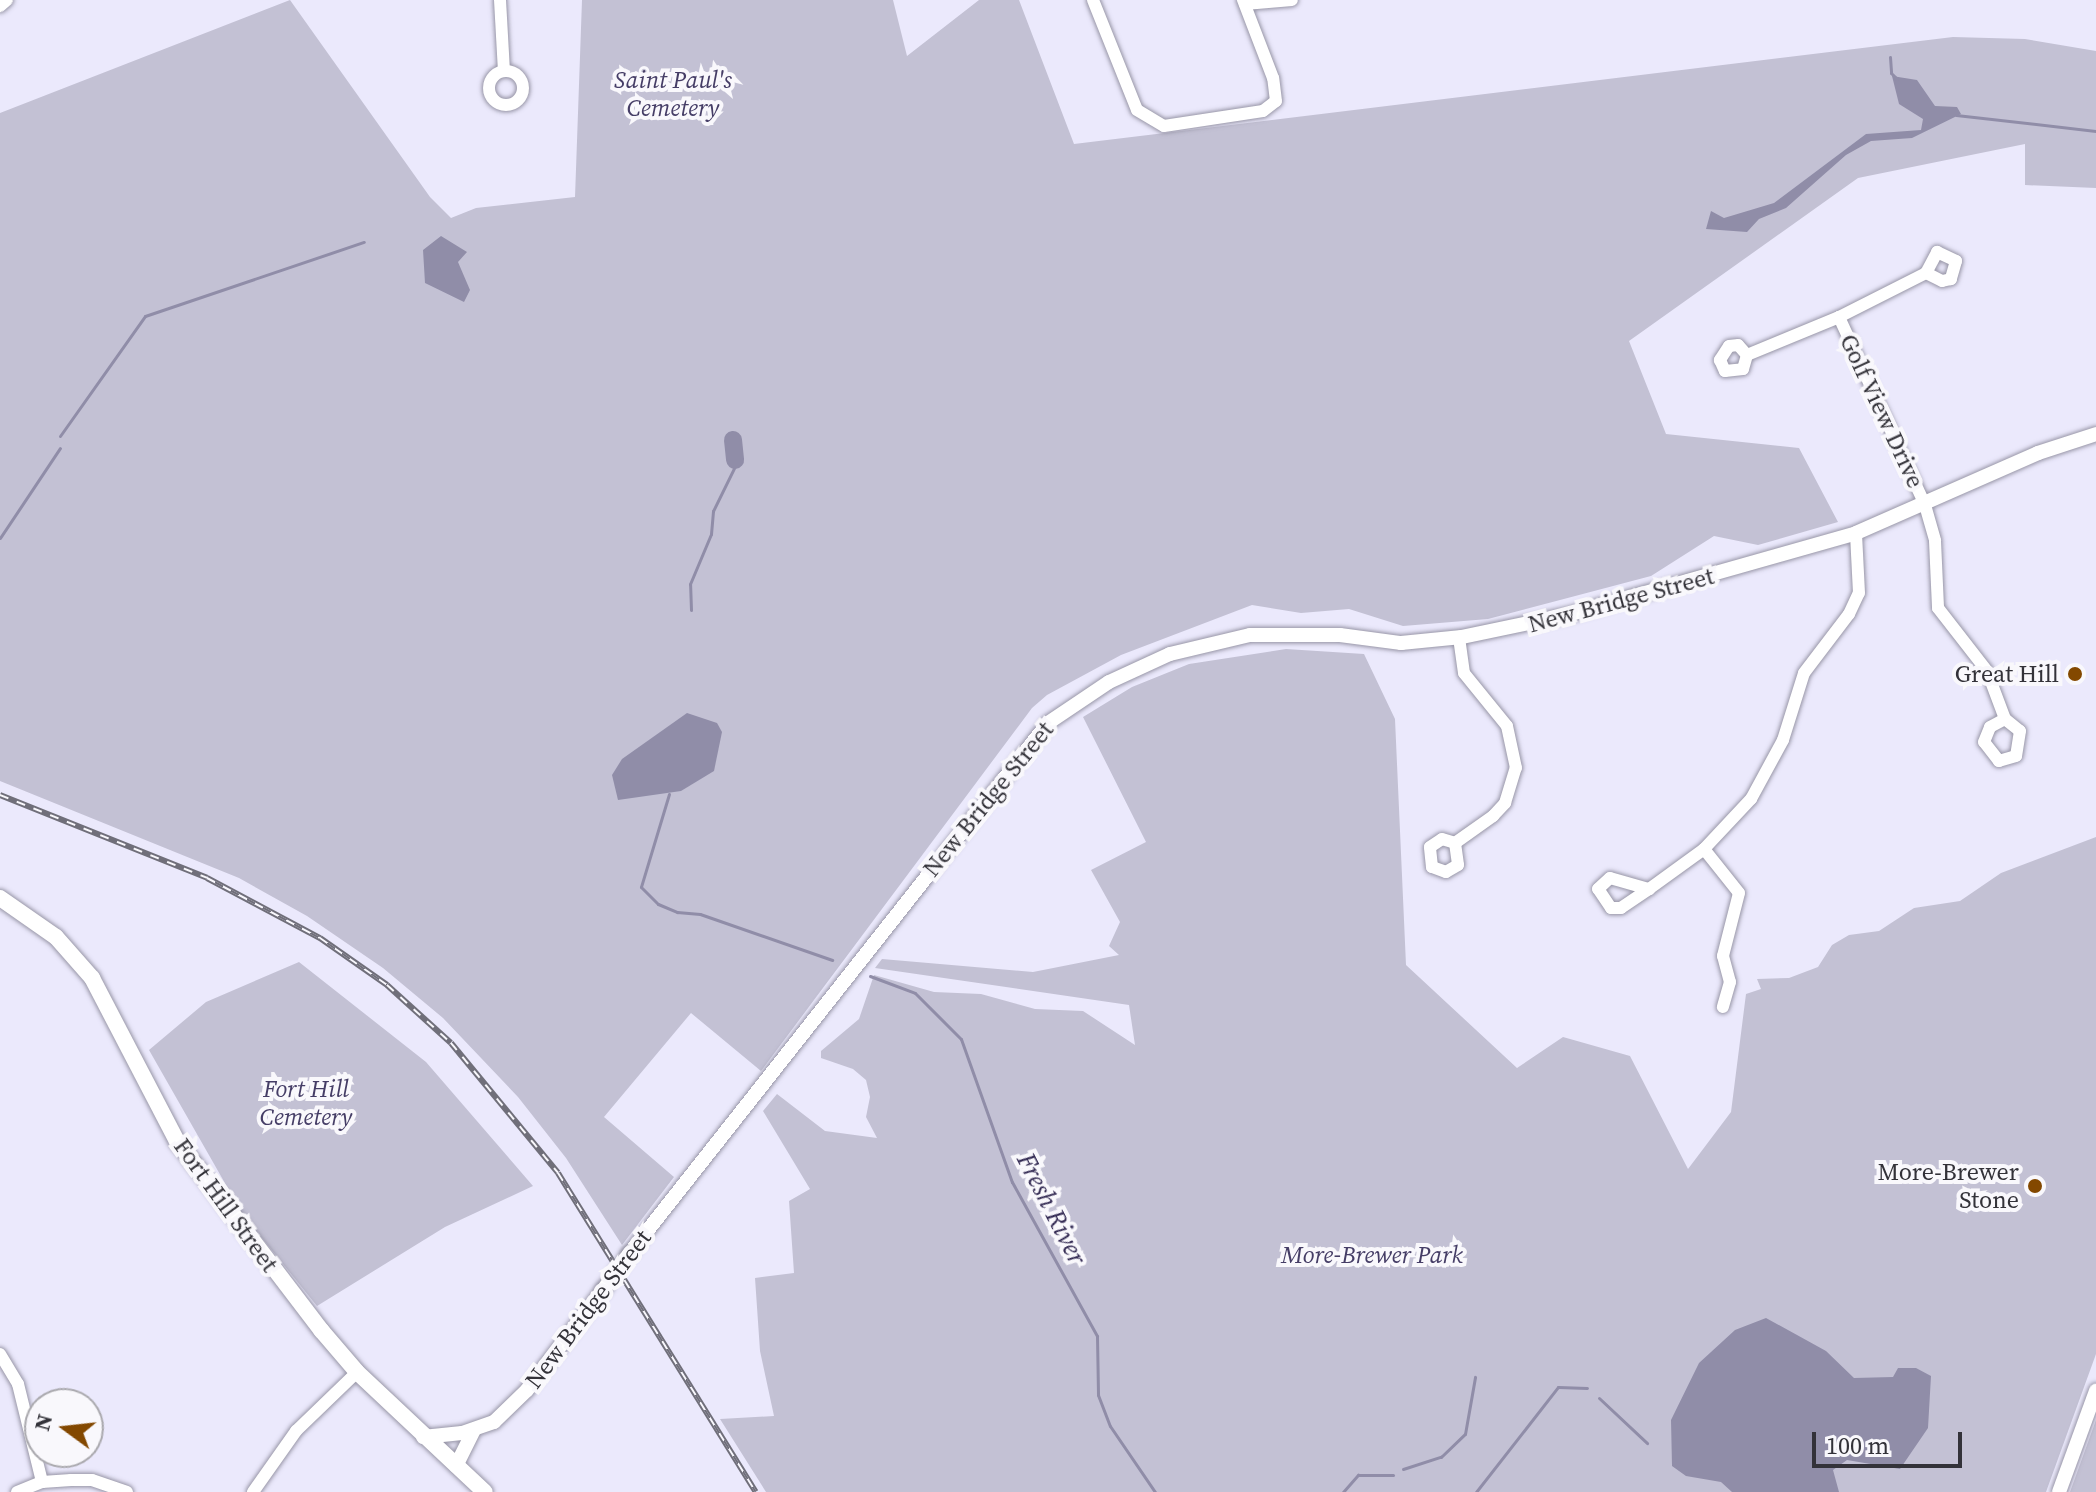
<!DOCTYPE html>
<style>
body{margin:0}
#map{position:relative;width:2096px;height:1492px;overflow:hidden;background:#ebe9fc;font-family:"Source Serif 4",serif}
div>[style]{position:absolute}
.green>*{inset:0;background:#c3c1d4}
.water>*{inset:0;background:#908da8}
.stream>*{height:3px;margin:-1.5px;padding:0 1.5px;transform-origin:1.5px;border-radius:1.5px;background:#908da8}
.river>*{height:18px;margin:-9px;padding:0 9px;transform-origin:9px;border-radius:9px;background:#908da8}
.roads{filter:drop-shadow(0 0 2px #9896a7) drop-shadow(0 0 2px #9896a7)}
.minor>*{height:12px;margin:-6px;padding:0 6px;transform-origin:6px;border-radius:6px;background:#fff}
.minor>.ring{margin:-6px;padding:0;box-sizing:content-box;background:none;border:12px solid #fff;border-radius:50%}
.tertiary>*{height:14px;margin:-7px;padding:0 7px;transform-origin:7px;border-radius:7px;background:#fff}
.secondary>*{height:16px;margin:-8px;padding:0 8px;transform-origin:8px;border-radius:8px;background:#fff}
.rail>*{height:6px;margin-top:-3px;transform-origin:0;background:repeating-linear-gradient(90deg,#f9f8fc 0 9px,#706f7a 0 18px);box-sizing:border-box;border-block:2px solid #706f7a}
.bridges{filter:drop-shadow(0 0 2px #9896a7) drop-shadow(0 0 2px #9896a7)}
.tertiary-bridge>*{height:14px;margin:-7px;padding:0 7px;transform-origin:7px;border-radius:7px;background:#fff}
.dots>*{width:22px;height:22px;translate:-50% -50%;box-sizing:border-box;border:4px solid #f9f8fc;border-radius:50%}
span{translate:-50% -50%;white-space:nowrap;text-align:center;line-height:1.15;-webkit-text-stroke:8px #f9f8fc;paint-order:stroke}
.park-label{font-size:24px;color:#453d66;font-style:italic}
.street-label{font-size:24px;color:#333239}
.poi-label{font-size:24px;color:#333239}
.right{translate:-100% -50%;text-align:right}
.water-label{font-size:26px;color:#332a53;font-style:italic}
.north{position:absolute;left:24px;top:1388px;width:80px;height:80px;box-sizing:border-box;background:#f9f8fc;border:2px solid #aaa9ae;border-radius:50%;rotate:285deg;font-size:22px;font-weight:700;line-height:32px;text-align:center;color:#333239}
.north::after{content:'';display:block;margin:auto;width:28px;height:36px;background:#834800;clip-path:polygon(50% 0,100% 100%,50% 72%,0 100%)}
.scale{position:absolute;left:1812px;top:1432px;width:150px;height:36px;box-sizing:border-box;border:4px solid #333239;border-top:0;padding-left:10px;font-size:24px;line-height:28px;white-space:nowrap;color:#333239;-webkit-text-stroke:6px #f9f8fc;paint-order:stroke}
</style>
<div id="map">
<div class="green">
<div style="clip-path:polygon(290px 0,430px 197px,451px 218px,476px 208px,575px 197px,582px 0,893px 0,907px 56px,979px 0,1019px 0,1074px 144px,1953px 37px,2025px 39px,2096px 51px,2096px 188px,2025px 185px,2025px 144px,1858px 178px,1629px 341px,1666px 434px,1799px 448px,1838px 522px,1758px 545px,1714px 536px,1651px 576px,1488px 619px,1403px 626px,1349px 609px,1301px 613px,1252px 605px,1121px 655px,1047px 695px,1032px 708px,761px 1071px,691px 1013px,604px 1117px,674px 1177px,622px 1245px,566px 1158px,518px 1097px,443px 1018px,383px 968px,307px 916px,239px 878px,0 781px,0 113px)"></div>
<div style="clip-path:polygon(1286px 649px,1364px 654px,1395px 719px,1406px 965px,1517px 1068px,1563px 1037px,1630px 1056px,1688px 1169px,1731px 1112px,1746px 994px,1761px 989px,1757px 979px,1789px 978px,1818px 967px,1832px 945px,1849px 935px,1879px 931px,1914px 908px,1960px 901px,2001px 873px,2096px 837px,2096px 1354px,2046px 1492px,766px 1492px,720px 1419px,774px 1416px,760px 1351px,755px 1278px,794px 1273px,789px 1201px,810px 1189px,763px 1111px,777px 1094px,825px 1131px,877px 1138px,866px 1117px,870px 1097px,866px 1080px,853px 1069px,821px 1058px,821px 1051px,859px 1019px,874px 975px,934px 992px,981px 994px,1035px 1009px,1083px 1011px,1135px 1045px,1129px 1005px,875px 968px,882px 959px,1033px 972px,1119px 955px,1109px 946px,1120px 922px,1091px 870px,1146px 842px,1083px 717px,1132px 687px,1189px 664px)"></div>
<div style="clip-path:polygon(299px 962px,426px 1062px,533px 1186px,445px 1227px,317px 1306px,242px 1213px,149px 1050px,206px 1002px)"></div>
<div style="clip-path:polygon(2096px 1420px,2096px 1492px,2070px 1492px)"></div>
</div>
<div class="water">
<div style="clip-path:polygon(1892px 76px,1917px 80px,1935px 106px,1957px 107px,1961px 114px,1912px 138px,1871px 141px,1846px 155px,1786px 208px,1759px 219px,1747px 232px,1706px 229px,1711px 211px,1724px 218px,1774px 203px,1866px 134px,1921px 130px,1923px 119px,1899px 104px)"></div>
<div style="clip-path:polygon(441px 236px,467px 252px,458px 262px,470px 290px,464px 302px,425px 283px,423px 250px)"></div>
<div style="clip-path:polygon(687px 713px,717px 723px,722px 732px,714px 771px,681px 791px,618px 800px,612px 775px,622px 759px)"></div>
<div style="clip-path:polygon(1766px 1318px,1826px 1351px,1854px 1378px,1893px 1377px,1898px 1368px,1916px 1368px,1931px 1376px,1928px 1428px,1900px 1469px,1847px 1460px,1833px 1470px,1839px 1492px,1732px 1492px,1721px 1482px,1686px 1476px,1672px 1466px,1671px 1420px,1699px 1363px,1735px 1330px)"></div>
</div>
<div class="stream">
<div style="left:1890px;top:57px;width:16px;rotate:86deg"></div>
<div style="left:1891px;top:73px;width:8px;rotate:45deg"></div>
<div style="left:1956px;top:115px;width:141px;rotate:6.5deg"></div>
<div style="left:60px;top:436px;width:147px;rotate:-54.7deg"></div>
<div style="left:145px;top:316px;width:231px;rotate:-18.7deg"></div>
<div style="left:0;top:538px;width:108px;rotate:-56.3deg"></div>
<div style="left:691px;top:610px;width:26px;rotate:-92deg"></div>
<div style="left:690px;top:584px;width:54px;rotate:-67.2deg"></div>
<div style="left:711px;top:534px;width:23px;rotate:-85deg"></div>
<div style="left:713px;top:511px;width:50px;rotate:-63.9deg"></div>
<div style="left:669px;top:794px;width:97px;rotate:106.8deg"></div>
<div style="left:641px;top:887px;width:24px;rotate:45deg"></div>
<div style="left:658px;top:904px;width:21px;rotate:23deg"></div>
<div style="left:677px;top:912px;width:23px;rotate:5deg"></div>
<div style="left:700px;top:914px;width:140px;rotate:19.2deg"></div>
<div style="left:870px;top:976px;width:48px;rotate:20.7deg"></div>
<div style="left:915px;top:993px;width:65px;rotate:45deg"></div>
<div style="left:961px;top:1039px;width:152px;rotate:70.4deg"></div>
<div style="left:1012px;top:1182px;width:176px;rotate:61.1deg"></div>
<div style="left:1097px;top:1336px;width:59px;rotate:89deg"></div>
<div style="left:1098px;top:1395px;width:33px;rotate:69deg"></div>
<div style="left:1110px;top:1426px;width:80px;rotate:55.7deg"></div>
<div style="left:1599px;top:1398px;width:66px;rotate:43.2deg"></div>
<div style="left:1403px;top:1469px;width:40px;rotate:-18deg"></div>
<div style="left:1441px;top:1457px;width:33px;rotate:-44deg"></div>
<div style="left:1465px;top:1434px;width:58px;rotate:-80deg"></div>
<div style="left:1343px;top:1492px;width:23px;rotate:-49deg"></div>
<div style="left:1358px;top:1475px;width:35px"></div>
<div style="left:1476px;top:1492px;width:133px;rotate:-52deg"></div>
<div style="left:1558px;top:1387px;width:29px;rotate:2deg"></div>
</div>
<div class="river">
<div style="left:733px;top:440px;width:20px;rotate:84deg"></div>
</div>
<div class="roads">
<div class="minor">
<div style="left:500px;top:0;width:71px;rotate:86.8deg"></div>
<div style="left:1093px;top:0;width:118px;rotate:68.2deg"></div>
<div style="left:1137px;top:110px;width:31px;rotate:31deg"></div>
<div style="left:1164px;top:126px;width:100px;rotate:-8.6deg"></div>
<div style="left:1263px;top:111px;width:16px;rotate:-38deg"></div>
<div style="left:1276px;top:101px;width:23px;rotate:-97deg"></div>
<div style="left:1273px;top:78px;width:84px;rotate:-111deg"></div>
<div style="left:1245px;top:4px;width:47px;rotate:-4.9deg"></div>
<div style="left:0;top:6px;width:9px;rotate:-41deg"></div>
<div class="ring" style="left:489px;top:71px;width:22px;height:22px"></div>
<div style="left:1839px;top:317px;width:97px;rotate:-26.8deg"></div>
<div style="left:1926px;top:273px;width:24px;rotate:-62deg"></div>
<div style="left:1937px;top:252px;width:21px;rotate:25deg"></div>
<div style="left:1956px;top:261px;width:19px;rotate:106deg"></div>
<div style="left:1951px;top:279px;width:9px;rotate:167deg"></div>
<div style="left:1942px;top:281px;width:18px;rotate:-153deg"></div>
<div style="left:1747px;top:355px;width:13px;rotate:-132deg"></div>
<div style="left:1738px;top:345px;width:9px;rotate:174deg"></div>
<div style="left:1729px;top:346px;width:17px;rotate:123deg"></div>
<div style="left:1720px;top:360px;width:12px;rotate:66deg"></div>
<div style="left:1725px;top:371px;width:18px;rotate:-6deg"></div>
<div style="left:1743px;top:369px;width:15px;rotate:-74deg"></div>
<div style="left:1747px;top:355px;width:100px;rotate:-22.4deg"></div>
<div style="left:1839px;top:317px;width:207px;rotate:65.4deg"></div>
<div style="left:1925px;top:505px;width:37px;rotate:74deg"></div>
<div style="left:1935px;top:541px;width:67px;rotate:87.4deg"></div>
<div style="left:1938px;top:608px;width:80px;rotate:52.1deg"></div>
<div style="left:1987px;top:671px;width:51px;rotate:69.4deg"></div>
<div style="left:2005px;top:719px;width:19px;rotate:39deg"></div>
<div style="left:2020px;top:731px;width:25px;rotate:99deg"></div>
<div style="left:2016px;top:756px;width:18px;rotate:164deg"></div>
<div style="left:1999px;top:761px;width:24px;rotate:-128deg"></div>
<div style="left:1984px;top:742px;width:16px;rotate:-68deg"></div>
<div style="left:1990px;top:727px;width:17px;rotate:-28deg"></div>
<div style="left:1455px;top:843px;width:22px;rotate:82deg"></div>
<div style="left:1458px;top:865px;width:14px;rotate:150deg"></div>
<div style="left:1446px;top:872px;width:15px;rotate:-160deg"></div>
<div style="left:1432px;top:867px;width:20px;rotate:-96deg"></div>
<div style="left:1430px;top:847px;width:14px;rotate:-34deg"></div>
<div style="left:1442px;top:839px;width:14px;rotate:17deg"></div>
<div style="left:1455px;top:843px;width:47px;rotate:-35.4deg"></div>
<div style="left:1493px;top:816px;width:18px;rotate:-47deg"></div>
<div style="left:1505px;top:803px;width:37px;rotate:-73deg"></div>
<div style="left:1516px;top:768px;width:43px;rotate:-102.1deg"></div>
<div style="left:1507px;top:726px;width:68px;rotate:-129.1deg"></div>
<div style="left:1464px;top:673px;width:35px;rotate:-98deg"></div>
<div style="left:1704px;top:849px;width:56px;rotate:51.5deg"></div>
<div style="left:1739px;top:893px;width:65px;rotate:104.3deg"></div>
<div style="left:1723px;top:956px;width:27px;rotate:75deg"></div>
<div style="left:1730px;top:982px;width:26px;rotate:106deg"></div>
<div style="left:1649px;top:889px;width:34px;rotate:146deg"></div>
<div style="left:1621px;top:908px;width:10px;rotate:180deg"></div>
<div style="left:1611px;top:908px;width:23px;rotate:-124deg"></div>
<div style="left:1598px;top:889px;width:16px;rotate:-43deg"></div>
<div style="left:1610px;top:878px;width:41px;rotate:15.8deg"></div>
<div style="left:1649px;top:889px;width:68px;rotate:-36deg"></div>
<div style="left:1704px;top:849px;width:69px;rotate:-46.8deg"></div>
<div style="left:1751px;top:799px;width:67px;rotate:-61.5deg"></div>
<div style="left:1783px;top:740px;width:70px;rotate:-72.6deg"></div>
<div style="left:1804px;top:673px;width:74px;rotate:-52.7deg"></div>
<div style="left:1849px;top:614px;width:23px;rotate:-65deg"></div>
<div style="left:1859px;top:593px;width:60px;rotate:-92.9deg"></div>
<div style="left:0;top:1354px;width:35px;rotate:59deg"></div>
<div style="left:18px;top:1384px;width:101px;rotate:76.2deg"></div>
<div style="left:17px;top:1492px;width:27px;rotate:-22deg"></div>
<div style="left:42px;top:1482px;width:29px;rotate:-4deg"></div>
<div style="left:71px;top:1480px;width:21px"></div>
<div style="left:92px;top:1480px;width:37px;rotate:19deg"></div>
<div style="left:253px;top:1492px;width:75px;rotate:-54.8deg"></div>
<div style="left:296px;top:1431px;width:85px;rotate:-44deg"></div>
</div>
<div class="tertiary">
<div style="left:629px;top:1254px;width:676px;rotate:-51.72deg"></div>
<div style="left:1048px;top:723px;width:73px;rotate:-33.9deg"></div>
<div style="left:1109px;top:682px;width:67px;rotate:-24.7deg"></div>
<div style="left:1170px;top:654px;width:82px;rotate:-13.4deg"></div>
<div style="left:1250px;top:635px;width:90px"></div>
<div style="left:1340px;top:635px;width:62px;rotate:7.5deg"></div>
<div style="left:1401px;top:643px;width:61px;rotate:-5.6deg"></div>
<div style="left:1462px;top:637px;width:107px;rotate:-11.8deg"></div>
<div style="left:1567px;top:615px;width:300px;rotate:-15.8deg"></div>
<div style="left:1856px;top:533px;width:199px;rotate:-23.7deg"></div>
<div style="left:2038px;top:453px;width:61px;rotate:-18.1deg"></div>
<div style="left:423px;top:1437px;width:39px;rotate:-6deg"></div>
<div style="left:462px;top:1433px;width:34px;rotate:-19deg"></div>
<div style="left:494px;top:1422px;width:46px;rotate:-44.1deg"></div>
<div style="left:527px;top:1390px;width:126px;rotate:-52.8deg"></div>
<div style="left:456px;top:1466px;width:40px;rotate:-63.4deg"></div>
<div style="left:2059px;top:1492px;width:108px;rotate:-69.9deg"></div>
</div>
<div class="secondary">
<div style="left:0;top:898px;width:68px;rotate:34.9deg"></div>
<div style="left:56px;top:937px;width:55px;rotate:48.7deg"></div>
<div style="left:92px;top:978px;width:184px;rotate:62.5deg"></div>
<div style="left:177px;top:1141px;width:238px;rotate:52.7deg"></div>
<div style="left:321px;top:1330px;width:55px;rotate:49.4deg"></div>
<div style="left:357px;top:1372px;width:175px;rotate:43.2deg"></div>
</div>
</div>
<div class="rail">
<div style="left:0;top:795px;width:223px;rotate:21.8deg"></div>
<div style="left:207px;top:878px;width:128px;rotate:28deg"></div>
<div style="left:320px;top:938px;width:82px;rotate:35deg"></div>
<div style="left:387px;top:985px;width:86px;rotate:42.2deg"></div>
<div style="left:451px;top:1043px;width:168px;rotate:50.5deg"></div>
<div style="left:558px;top:1173px;width:375px;rotate:58.2deg"></div>
</div>
<div class="bridges">
<div class="tertiary-bridge">
<div style="left:603px;top:1290px;width:44px;rotate:-54.2deg"></div>
</div>
</div>
<div class="dots">
<div style="left:2075px;top:674px;background:#834800"></div>
<div style="left:2035px;top:1186px;background:#834800"></div>
</div>
<div class="park-label">
<span style="left:673px;top:94px">Saint Paul's<br>Cemetery</span>
<span style="left:306px;top:1103px">Fort Hill<br>Cemetery</span>
<span style="left:1372px;top:1255px">More-Brewer Park</span>
</div>
<div class="street-label">
<span style="left:1882px;top:411px;rotate:65deg">Golf View Drive</span>
<span style="left:1621px;top:600px;rotate:-15deg">New Bridge Street</span>
<span style="left:988px;top:799px;rotate:-51deg">New Bridge Street</span>
<span style="left:226px;top:1205px;rotate:54deg">Fort Hill Street</span>
<span style="left:588px;top:1309px;rotate:-53deg">New Bridge Street</span>
</div>
<div class="poi-label">
<span class="right" style="left:2059px;top:674px">Great Hill</span>
<span class="right" style="left:2019px;top:1186px">More-Brewer<br>Stone</span>
</div>
<div class="water-label">
<span style="left:1051px;top:1209px;rotate:63deg">Fresh River</span>
</div>
<div class="north">N</div>
<div class="scale">100 m</div>
</div>
